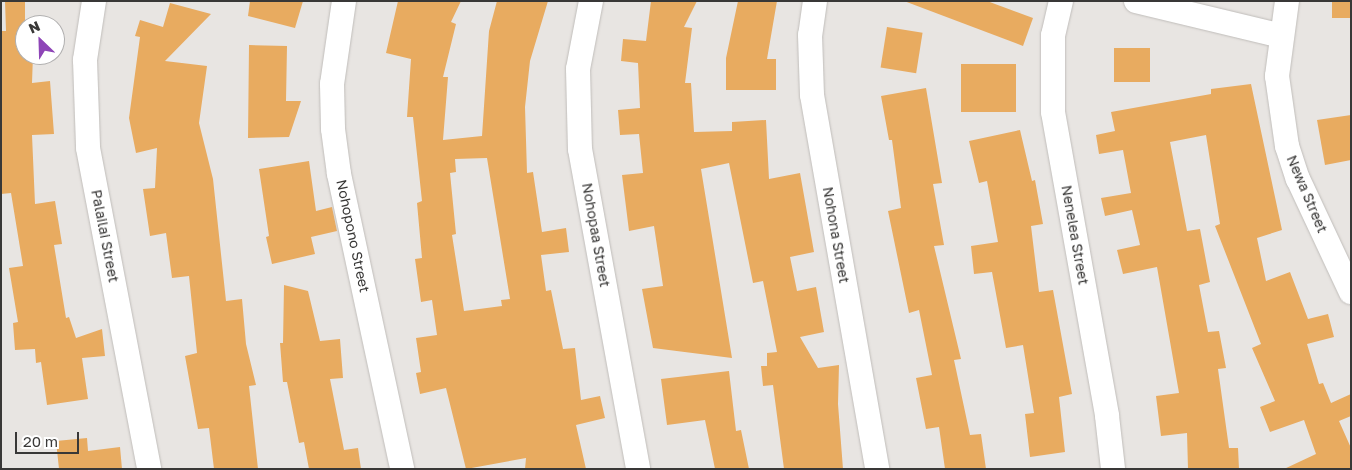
<!DOCTYPE html>
<style>
body{margin:0}
#map{position:relative;width:1352px;height:470px;overflow:hidden;background:#e8e5e2;font-family:"Golos Text",sans-serif}
div>[style]{position:absolute}
.building>*{inset:0;background:#e8ab60;transform-origin:0 0}
.roads{filter:drop-shadow(0 0 1px #c0bdba) drop-shadow(0 0 1px #c0bdba)}
.minor>*{height:24px;margin:-12px;padding:0 12px;transform-origin:12px;border-radius:12px;background:#fff}
span{translate:-50% -50%;white-space:nowrap;text-align:center;line-height:1.15;-webkit-text-stroke:5px #fff;paint-order:stroke}
.street-label{font-size:14px;color:#393837}
.frame{position:absolute;inset:0;border:2px solid #393837;pointer-events:none}
.north{position:absolute;left:15px;top:15px;width:50px;height:50px;box-sizing:border-box;background:#fff;border:1px solid #b0afaf;border-radius:50%;rotate:336deg;font-size:14px;font-weight:700;line-height:20px;text-align:center;color:#393837}
.north::after{content:'';display:block;margin:auto;width:18px;height:22px;background:#8e45b7;clip-path:polygon(50% 0,100% 100%,50% 72%,0 100%)}
.scale{position:absolute;left:15px;top:432px;width:64px;height:22px;box-sizing:border-box;border:2px solid #393837;border-top:0;padding-left:6px;font-size:15px;line-height:18px;white-space:nowrap;color:#393837;-webkit-text-stroke:4px #fff;paint-order:stroke}
</style>
<div id="map">
<div class="building">
<div style="clip-path:polygon(5px 1px,25px 1px,25px 55px,33px 55px,32px 83px,50px 81px,54px 134px,32px 135px,35px 204px,55px 201px,62px 244px,54px 245px,66px 318px,69px 317px,76px 338px,102px 329px,105px 356px,82px 358px,88px 399px,47px 405px,41px 362px,36px 363px,35px 349px,15px 350px,13px 323px,18px 322px,9px 268px,23px 266px,11px 193px,1px 194px,1px 31px,6px 31px)"></div>
<div style="clip-path:polygon(250px 1px,303px 1px,295px 28px,248px 16px)"></div>
<div style="clip-path:polygon(evenodd,398px 1px,461px 1px,451px 22px,456px 24px,443px 77px,448px 77px,443px 140px,482px 136px,489px 31px,497px 1px,548px 1px,530px 61px,525px 107px,527px 173px,533px 172px,542px 232px,566px 228px,569px 252px,541px 255px,546px 291px,551px 290px,563px 349px,575px 348px,581px 400px,600px 396px,605px 418px,576px 425px,586px 469px,525px 469px,526px 458px,466px 469px,446px 388px,420px 394px,416px 373px,421px 372px,416px 338px,437px 335px,432px 300px,421px 302px,415px 259px,422px 258px,417px 203px,422px 201px,413px 117px,407px 117px,411px 59px,386px 53px,398px 1px,487px 158px,510px 299px,501px 300px,502px 306px,464px 311px,452px 235px,456px 234px,450px 173px,456px 172px,455px 159px,487px 158px)"></div>
<div style="clip-path:polygon(651px 1px,697px 1px,684px 27px,692px 28px,685px 83px,691px 83px,694px 132px,732px 131px,732px 122px,766px 120px,769px 179px,800px 173px,814px 252px,790px 257px,797px 291px,816px 287px,824px 332px,800px 337px,818px 368px,839px 365px,838px 404px,843px 469px,784px 469px,773px 385px,763px 386px,761px 366px,767px 366px,767px 353px,777px 352px,763px 281px,753px 283px,729px 163px,701px 169px,732px 358px,653px 348px,642px 289px,663px 286px,654px 226px,629px 231px,622px 175px,643px 173px,639px 134px,620px 135px,618px 110px,640px 108px,638px 63px,621px 61px,623px 39px,646px 41px)"></div>
<div style="clip-path:polygon(738px 1px,777px 1px,767px 59px,776px 59px,776px 90px,726px 90px,726px 58px)"></div>
<div style="clip-path:polygon(904px 1px,987px 1px,1033px 18px,1023px 46px)"></div>
<div style="left:1332px;top:1px;width:19px;height:17px"></div>
<div style="clip-path:polygon(170px 3px,211px 14px,165px 61px,207px 66px,199px 123px,213px 179px,226px 301px,242px 299px,246px 344px,256px 385px,249px 386px,258px 469px,214px 469px,209px 428px,198px 429px,185px 356px,197px 353px,189px 276px,172px 278px,166px 233px,150px 236px,143px 189px,155px 188px,157px 148px,136px 153px,129px 118px,140px 37px,135px 36px,140px 20px,163px 27px)"></div>
<div style="left:887px;top:27px;width:36px;height:41px;rotate:9deg"></div>
<div style="clip-path:polygon(249px 45px,287px 46px,286px 101px,301px 101px,289px 137px,248px 138px)"></div>
<div style="left:1114px;top:48px;width:36px;height:34px"></div>
<div style="left:961px;top:64px;width:55px;height:48px"></div>
<div style="clip-path:polygon(1251px 84px,1282px 230px,1257px 238px,1266px 281px,1290px 272px,1308px 319px,1328px 314px,1334px 337px,1307px 344px,1319px 384px,1323px 383px,1331px 403px,1351px 394px,1351px 416px,1339px 421px,1351px 448px,1351px 469px,1284px 469px,1316px 454px,1304px 420px,1270px 432px,1260px 407px,1275px 401px,1252px 348px,1261px 344px,1215px 226px,1220px 224px,1206px 135px,1170px 142px,1187px 231px,1200px 229px,1210px 282px,1199px 285px,1208px 332px,1219px 331px,1226px 368px,1218px 369px,1229px 448px,1238px 448px,1239px 469px,1188px 469px,1187px 433px,1161px 436px,1156px 396px,1179px 393px,1157px 267px,1123px 274px,1117px 250px,1140px 245px,1132px 210px,1105px 216px,1101px 198px,1131px 193px,1123px 150px,1099px 154px,1096px 135px,1115px 131px,1111px 112px,1211px 94px,1211px 89px)"></div>
<div style="clip-path:polygon(926px 88px,942px 183px,933px 184px,944px 245px,934px 246px,961px 359px,954px 360px,970px 435px,981px 434px,986px 469px,945px 469px,939px 427px,926px 429px,916px 378px,932px 375px,919px 310px,909px 313px,888px 211px,901px 208px,892px 140px,889px 140px,881px 96px)"></div>
<div style="clip-path:polygon(1351px 115px,1351px 160px,1325px 165px,1317px 120px)"></div>
<div style="clip-path:polygon(1020px 130px,1032px 181px,1035px 180px,1043px 224px,1031px 226px,1039px 292px,1053px 290px,1072px 394px,1059px 397px,1065px 452px,1030px 457px,1025px 414px,1034px 413px,1023px 345px,1006px 348px,992px 272px,974px 274px,971px 246px,998px 242px,987px 181px,979px 183px,969px 141px)"></div>
<div style="clip-path:polygon(309px 161px,316px 211px,332px 207px,337px 231px,311px 237px,315px 254px,272px 264px,266px 237px,269px 236px,259px 169px)"></div>
<div style="clip-path:polygon(284px 285px,308px 291px,320px 341px,340px 339px,343px 378px,330px 379px,344px 450px,358px 448px,361px 469px,309px 469px,304px 442px,299px 443px,287px 382px,283px 382px,280px 343px,283px 343px)"></div>
<div style="clip-path:polygon(729px 371px,736px 431px,741px 430px,749px 469px,715px 469px,705px 420px,667px 425px,661px 379px)"></div>
<div style="clip-path:polygon(87px 438px,88px 451px,120px 447px,122px 469px,59px 469px,56px 441px)"></div>
</div>
<div class="roads">
<div class="minor">
<div style="left:94px;top:1px;width:60px;rotate:98.7deg"></div>
<div style="left:85px;top:60px;width:88px;rotate:88deg"></div>
<div style="left:88px;top:148px;width:327px;rotate:79.2deg"></div>
<div style="left:344px;top:1px;width:84px;rotate:98.2deg"></div>
<div style="left:332px;top:84px;width:45px;rotate:88.7deg"></div>
<div style="left:333px;top:129px;width:45px;rotate:82.4deg"></div>
<div style="left:339px;top:174px;width:302px;rotate:77.9deg"></div>
<div style="left:591px;top:1px;width:69px;rotate:100.8deg"></div>
<div style="left:578px;top:69px;width:80px;rotate:88.6deg"></div>
<div style="left:580px;top:149px;width:325px;rotate:79.7deg"></div>
<div style="left:815px;top:1px;width:34px;rotate:98deg"></div>
<div style="left:810px;top:35px;width:60px;rotate:88.1deg"></div>
<div style="left:812px;top:95px;width:380px;rotate:80.1deg"></div>
<div style="left:1061px;top:1px;width:35px;rotate:103deg"></div>
<div style="left:1053px;top:35px;width:77px;rotate:90deg"></div>
<div style="left:1053px;top:112px;width:309px;rotate:79.9deg"></div>
<div style="left:1107px;top:416px;width:53px;rotate:83.5deg"></div>
<div style="left:1136px;top:1px;width:150px;rotate:13.5deg"></div>
<div style="left:1287px;top:1px;width:76px;rotate:97.6deg"></div>
<div style="left:1277px;top:76px;width:71px;rotate:81.9deg"></div>
<div style="left:1287px;top:146px;width:35px;rotate:72deg"></div>
<div style="left:1298px;top:179px;width:125px;rotate:64.9deg"></div>
</div>
</div>
<div class="street-label">
<span style="left:1307px;top:194px;rotate:67deg">Newa Street</span>
<span style="left:596px;top:235px;rotate:80deg">Nohopaa Street</span>
<span style="left:836px;top:235px;rotate:80deg">Nohona Street</span>
<span style="left:1075px;top:235px;rotate:80deg">Nenelea Street</span>
<span style="left:105px;top:236px;rotate:79deg">Palailai Street</span>
<span style="left:353px;top:236px;rotate:78deg">Nohopono Street</span>
</div>
<div class="frame"></div>
<div class="north">N</div>
<div class="scale">20 m</div>
</div>
